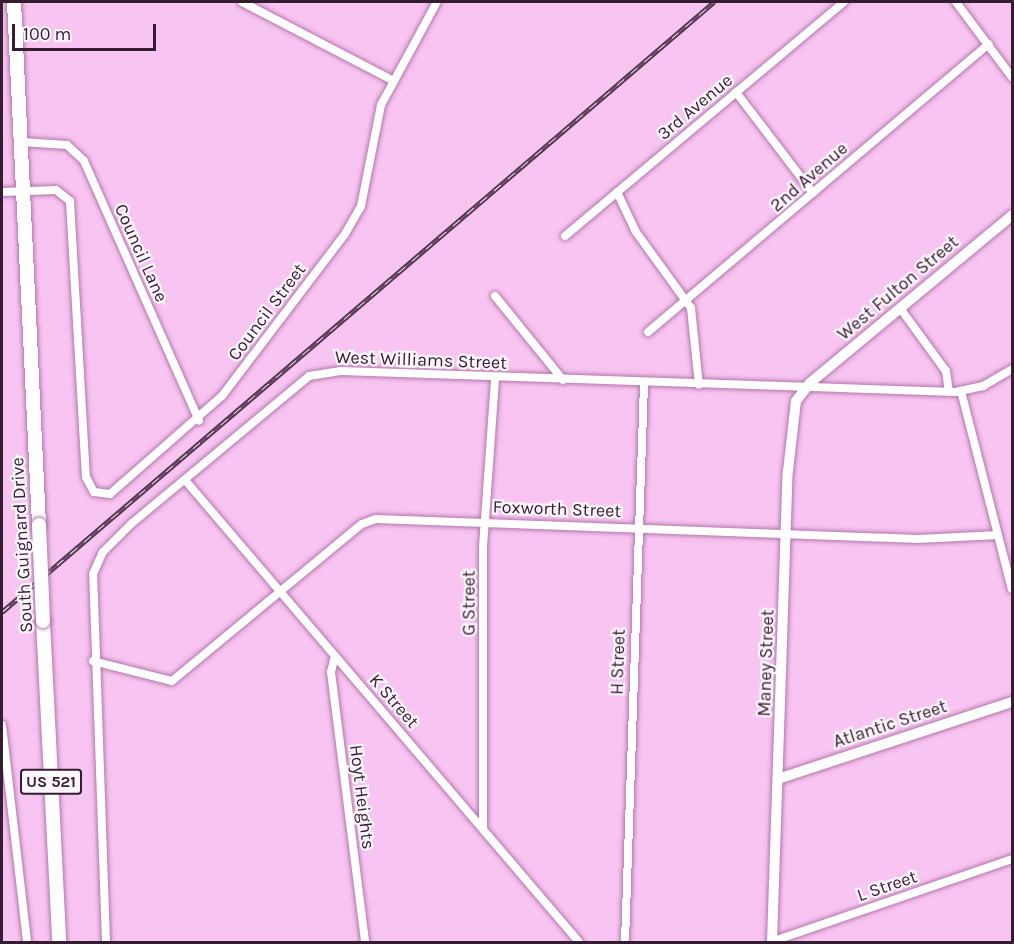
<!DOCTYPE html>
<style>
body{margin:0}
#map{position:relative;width:1014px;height:944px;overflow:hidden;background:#f8c4f1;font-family:Karla,sans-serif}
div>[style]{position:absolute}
.roads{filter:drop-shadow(0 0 2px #b377ac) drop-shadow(0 0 2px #b377ac)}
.street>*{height:8px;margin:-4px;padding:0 4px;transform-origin:4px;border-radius:4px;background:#fff}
.secondary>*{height:10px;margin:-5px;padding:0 5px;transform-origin:5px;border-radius:5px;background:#fff}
.highway>*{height:14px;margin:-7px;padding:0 7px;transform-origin:7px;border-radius:7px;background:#fff}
.rail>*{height:5px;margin-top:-2.5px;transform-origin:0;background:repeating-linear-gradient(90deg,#fdf6fc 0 9px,#553852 0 18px);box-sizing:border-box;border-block:2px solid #553852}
.bridges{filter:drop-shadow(0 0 2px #b377ac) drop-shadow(0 0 2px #b377ac)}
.highway-bridge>*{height:14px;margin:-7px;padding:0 7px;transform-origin:7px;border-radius:7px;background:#fff}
span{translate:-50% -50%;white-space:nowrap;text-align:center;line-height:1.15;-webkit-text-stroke:4.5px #fdf6fc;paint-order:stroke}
.shield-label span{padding:2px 4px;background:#fdf6fc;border:2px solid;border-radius:4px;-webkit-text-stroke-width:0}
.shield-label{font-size:16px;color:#341c31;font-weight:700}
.street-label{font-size:18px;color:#341c31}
.frame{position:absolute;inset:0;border:3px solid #341c31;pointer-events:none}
.scale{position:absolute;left:12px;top:24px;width:144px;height:27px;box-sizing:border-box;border:3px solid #341c31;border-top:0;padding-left:8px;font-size:18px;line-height:21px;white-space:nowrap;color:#341c31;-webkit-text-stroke:4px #fdf6fc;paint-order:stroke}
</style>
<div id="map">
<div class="roads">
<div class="street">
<div style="left:242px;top:2px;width:171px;rotate:27.5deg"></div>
<div style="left:956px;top:2px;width:94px;rotate:53.3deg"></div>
<div style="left:736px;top:92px;width:127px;rotate:52.7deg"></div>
<div style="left:22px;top:142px;width:45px;rotate:3.8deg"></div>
<div style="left:67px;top:145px;width:23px;rotate:43deg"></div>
<div style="left:84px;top:161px;width:284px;rotate:66.1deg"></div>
<div style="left:2px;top:192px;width:54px;rotate:-2.1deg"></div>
<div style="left:56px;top:190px;width:18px;rotate:38deg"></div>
<div style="left:70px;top:201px;width:276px;rotate:86.7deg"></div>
<div style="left:86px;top:477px;width:17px;rotate:62deg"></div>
<div style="left:94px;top:492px;width:16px;rotate:7deg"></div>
<div style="left:110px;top:494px;width:149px;rotate:-41.2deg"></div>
<div style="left:222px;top:396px;width:203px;rotate:-52.8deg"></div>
<div style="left:345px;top:234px;width:32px;rotate:-60deg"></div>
<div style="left:361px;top:206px;width:103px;rotate:-78.8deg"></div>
<div style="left:381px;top:105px;width:117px;rotate:-61.5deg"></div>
<div style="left:617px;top:192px;width:44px;rotate:64.6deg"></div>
<div style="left:636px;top:232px;width:94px;rotate:54.1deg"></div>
<div style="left:691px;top:308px;width:77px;rotate:84.1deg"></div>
<div style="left:565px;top:236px;width:364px;rotate:-40deg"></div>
<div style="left:495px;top:296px;width:108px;rotate:51deg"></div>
<div style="left:900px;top:308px;width:78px;rotate:53.9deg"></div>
<div style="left:946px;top:371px;width:21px;rotate:82deg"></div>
<div style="left:648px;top:332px;width:446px;rotate:-40.2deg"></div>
<div style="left:961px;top:391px;width:204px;rotate:75.6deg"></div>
<div style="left:185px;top:480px;width:607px;rotate:49.54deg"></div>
<div style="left:335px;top:656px;width:16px;rotate:104deg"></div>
<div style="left:331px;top:672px;width:272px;rotate:82.8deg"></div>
<div style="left:93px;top:661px;width:81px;rotate:14.2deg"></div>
<div style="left:172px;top:681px;width:246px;rotate:-39.6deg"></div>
<div style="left:362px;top:524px;width:15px;rotate:-20deg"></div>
<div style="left:376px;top:519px;width:542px;rotate:2.11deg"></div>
<div style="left:918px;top:539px;width:80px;rotate:-2.9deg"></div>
<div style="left:2px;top:725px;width:218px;rotate:83.4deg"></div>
<div style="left:483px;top:828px;width:281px;rotate:-90deg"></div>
<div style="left:483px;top:547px;width:169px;rotate:-85.9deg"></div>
<div style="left:106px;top:942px;width:368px;rotate:-92deg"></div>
<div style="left:93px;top:574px;width:24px;rotate:-66deg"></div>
<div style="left:103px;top:552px;width:40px;rotate:-45deg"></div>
<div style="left:131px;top:524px;width:231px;rotate:-39.7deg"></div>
<div style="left:309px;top:376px;width:32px;rotate:-9deg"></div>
<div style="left:341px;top:371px;width:614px;rotate:1.96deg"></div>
<div style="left:955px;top:392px;width:29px;rotate:-12deg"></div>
<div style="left:983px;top:386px;width:34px;rotate:-30deg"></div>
<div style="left:625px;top:942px;width:559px;rotate:-88.05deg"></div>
<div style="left:771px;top:942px;width:255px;rotate:-19deg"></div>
</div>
<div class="secondary">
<div style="left:778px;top:779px;width:246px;rotate:-18.2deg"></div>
<div style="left:772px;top:942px;width:471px;rotate:-88.1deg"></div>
<div style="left:788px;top:471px;width:70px;rotate:-83.5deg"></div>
<div style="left:796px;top:401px;width:23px;rotate:-52deg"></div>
<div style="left:810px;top:383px;width:263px;rotate:-39.7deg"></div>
</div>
<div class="highway">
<div style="left:14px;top:2px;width:524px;rotate:87.26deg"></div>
<div style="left:43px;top:621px;width:321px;rotate:87.1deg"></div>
</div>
</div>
<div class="rail">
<div style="left:2px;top:612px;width:938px;rotate:-40.59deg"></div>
</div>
<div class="bridges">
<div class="highway-bridge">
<div style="left:39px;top:525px;width:96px;rotate:87.6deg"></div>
</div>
</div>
<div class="shield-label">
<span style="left:51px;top:782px">US 521</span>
</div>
<div class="street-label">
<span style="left:695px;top:107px;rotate:-40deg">3rd Avenue</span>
<span style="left:809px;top:177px;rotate:-41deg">2nd Avenue</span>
<span style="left:141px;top:253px;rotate:66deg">Council Lane</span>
<span style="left:898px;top:288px;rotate:-40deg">West Fulton Street</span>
<span style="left:267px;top:312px;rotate:-53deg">Council Street</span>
<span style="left:421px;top:360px;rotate:2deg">West Williams Street</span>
<span style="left:557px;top:509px;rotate:2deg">Foxworth Street</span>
<span style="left:22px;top:545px;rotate:-93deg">South Guignard Drive</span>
<span style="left:469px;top:603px;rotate:-90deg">G Street</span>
<span style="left:618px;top:662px;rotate:-88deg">H Street</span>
<span style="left:766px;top:663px;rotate:-88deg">Maney Street</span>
<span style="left:394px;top:701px;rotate:49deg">K Street</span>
<span style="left:890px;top:724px;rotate:-18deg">Atlantic Street</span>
<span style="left:362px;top:797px;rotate:83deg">Hoyt Heights</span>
<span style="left:887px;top:886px;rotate:-19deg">L Street</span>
</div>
<div class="frame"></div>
<div class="scale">100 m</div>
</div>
